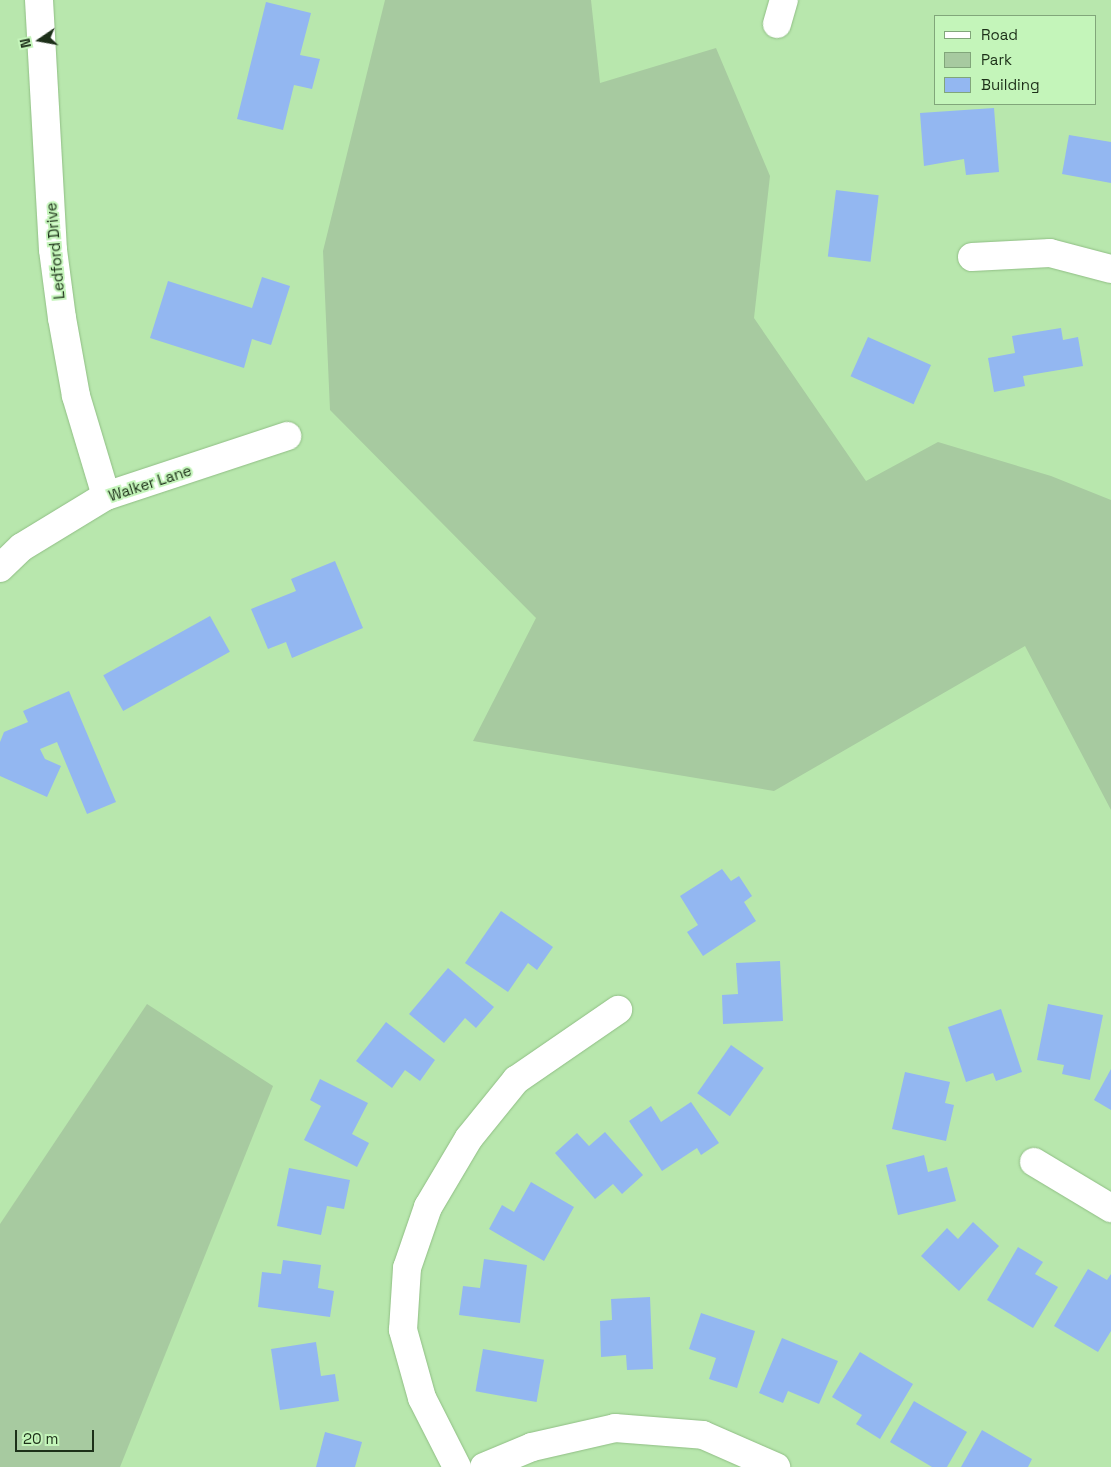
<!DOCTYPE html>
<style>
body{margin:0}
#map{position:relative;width:1111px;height:1467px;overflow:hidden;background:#b8e7ad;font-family:"Space Grotesk",sans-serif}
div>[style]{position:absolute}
.green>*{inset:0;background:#a7caa0}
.building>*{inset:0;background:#93b7f1;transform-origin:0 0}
.roads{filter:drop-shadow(0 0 1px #90be85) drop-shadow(0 0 1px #90be85)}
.minor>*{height:28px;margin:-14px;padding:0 14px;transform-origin:14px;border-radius:14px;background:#fff}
span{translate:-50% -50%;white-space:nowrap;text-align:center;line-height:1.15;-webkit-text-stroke:4px #c4f5ba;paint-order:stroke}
.street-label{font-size:15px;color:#1d3019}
.legend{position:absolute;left:934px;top:15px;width:162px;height:90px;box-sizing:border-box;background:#c4f5ba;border:1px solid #81a67a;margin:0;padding:6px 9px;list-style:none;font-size:15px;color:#1d3019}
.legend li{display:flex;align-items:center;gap:10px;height:25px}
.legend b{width:25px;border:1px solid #81a67a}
.north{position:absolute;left:15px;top:15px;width:50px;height:50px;-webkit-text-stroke:4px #c4f5ba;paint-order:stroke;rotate:258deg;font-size:14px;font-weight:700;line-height:20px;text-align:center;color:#1d3019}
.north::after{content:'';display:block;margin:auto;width:18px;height:22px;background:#1d3019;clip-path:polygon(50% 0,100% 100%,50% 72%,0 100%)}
.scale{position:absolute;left:15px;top:1430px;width:79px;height:22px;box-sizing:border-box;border:2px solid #1d3019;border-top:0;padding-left:6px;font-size:15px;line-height:18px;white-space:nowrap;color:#1d3019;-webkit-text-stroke:4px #c4f5ba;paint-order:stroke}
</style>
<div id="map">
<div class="green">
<div style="clip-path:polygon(385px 0,591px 0,600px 83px,716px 48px,770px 176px,754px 318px,866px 481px,938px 442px,1051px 476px,1111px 500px,1111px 810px,1025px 646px,774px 791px,473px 741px,536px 618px,330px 410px,323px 251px)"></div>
<div style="clip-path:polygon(147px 1004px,273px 1086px,120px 1467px,0 1467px,0 1224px)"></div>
</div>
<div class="building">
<div style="clip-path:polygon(266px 2px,311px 13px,300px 55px,320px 59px,312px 89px,294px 85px,283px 130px,237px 119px)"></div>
<div style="clip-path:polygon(994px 108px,999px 172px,966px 175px,964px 159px,924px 166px,920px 113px)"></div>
<div style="clip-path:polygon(1069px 135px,1111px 142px,1111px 183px,1062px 174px)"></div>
<div style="left:836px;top:190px;width:43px;height:67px;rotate:7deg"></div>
<div style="clip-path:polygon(262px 277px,290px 286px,271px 345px,252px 339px,244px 368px,150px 338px,168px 281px,252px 308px)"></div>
<div style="clip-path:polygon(1061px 328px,1063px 340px,1078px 337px,1083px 366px,1023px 376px,1025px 386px,994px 392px,988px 358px,1015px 353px,1012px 336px)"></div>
<div style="left:868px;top:337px;width:69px;height:43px;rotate:24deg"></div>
<div style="clip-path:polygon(335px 561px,363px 628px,292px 658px,286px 642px,268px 649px,251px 609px,296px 591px,291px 579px)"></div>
<div style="left:210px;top:616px;width:41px;height:122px;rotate:61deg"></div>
<div style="clip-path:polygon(69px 691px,116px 802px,87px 814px,57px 742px,40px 749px,45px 759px,61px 766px,47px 797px,0 776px,0 742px,4px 732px,28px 722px,23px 711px)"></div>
<div style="clip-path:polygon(722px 869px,731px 881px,739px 876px,752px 896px,744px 902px,756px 921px,703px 956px,687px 932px,698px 925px,680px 896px)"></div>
<div style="clip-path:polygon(501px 911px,553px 947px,537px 970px,528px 963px,508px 992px,465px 963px)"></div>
<div style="clip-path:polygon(780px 961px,783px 1021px,723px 1024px,722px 995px,738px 994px,736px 963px)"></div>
<div style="clip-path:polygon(448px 968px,494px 1007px,476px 1028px,465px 1018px,444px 1043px,409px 1014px)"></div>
<div style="clip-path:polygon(1048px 1004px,1103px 1015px,1090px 1080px,1062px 1074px,1064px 1065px,1037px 1060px)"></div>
<div style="clip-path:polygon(1001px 1009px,1022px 1072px,996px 1081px,993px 1073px,966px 1082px,948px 1027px)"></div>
<div style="clip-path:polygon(386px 1022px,435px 1060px,420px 1081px,405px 1070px,392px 1088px,356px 1061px)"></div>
<div style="left:731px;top:1045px;width:40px;height:59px;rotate:35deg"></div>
<div style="clip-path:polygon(1111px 1069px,1111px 1110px,1094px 1100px)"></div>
<div style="clip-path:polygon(905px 1072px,950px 1082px,945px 1103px,954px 1105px,946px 1141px,892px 1129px)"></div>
<div style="clip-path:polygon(320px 1079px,368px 1103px,352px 1134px,369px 1143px,357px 1167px,304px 1140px,321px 1106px,310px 1100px)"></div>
<div style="clip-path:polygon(691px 1102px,719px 1143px,701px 1155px,697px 1148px,662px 1171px,629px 1121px,651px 1106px,661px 1122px)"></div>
<div style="clip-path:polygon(605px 1132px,643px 1175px,622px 1194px,613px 1184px,595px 1199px,555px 1153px,577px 1133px,589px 1146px)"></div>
<div style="clip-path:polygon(924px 1155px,928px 1172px,947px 1167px,956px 1201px,898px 1215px,886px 1165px)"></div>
<div style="clip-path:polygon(289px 1168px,350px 1180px,344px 1209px,327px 1206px,321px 1235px,277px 1226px)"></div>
<div style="clip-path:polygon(531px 1182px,574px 1207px,544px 1261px,489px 1229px,502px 1205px,514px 1212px)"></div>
<div style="clip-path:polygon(973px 1222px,999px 1246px,959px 1291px,921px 1256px,947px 1228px,958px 1239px)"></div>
<div style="clip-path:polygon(1018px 1247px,1043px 1262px,1035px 1274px,1058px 1287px,1033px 1328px,987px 1300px)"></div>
<div style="clip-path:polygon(484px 1259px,527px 1265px,520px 1323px,459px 1315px,463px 1286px,480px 1288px)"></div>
<div style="clip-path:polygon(283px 1260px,321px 1265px,318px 1288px,334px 1291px,330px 1317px,258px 1307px,262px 1272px,281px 1274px)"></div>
<div style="clip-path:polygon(1088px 1269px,1107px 1280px,1111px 1274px,1111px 1331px,1098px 1352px,1054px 1326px)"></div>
<div style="clip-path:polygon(650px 1297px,653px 1369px,627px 1370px,626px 1355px,601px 1357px,600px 1321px,612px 1320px,611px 1299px)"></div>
<div style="clip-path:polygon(701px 1313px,755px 1331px,737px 1388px,709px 1379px,716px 1358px,689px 1349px)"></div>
<div style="clip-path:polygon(782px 1338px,838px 1361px,819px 1404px,788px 1391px,783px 1403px,759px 1393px)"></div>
<div style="clip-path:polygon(316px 1342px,321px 1376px,335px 1374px,339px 1401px,280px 1410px,271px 1349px)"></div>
<div style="left:483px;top:1349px;width:62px;height:43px;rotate:10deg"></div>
<div style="clip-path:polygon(860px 1352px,913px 1384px,880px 1439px,856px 1424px,862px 1415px,832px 1397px)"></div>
<div style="clip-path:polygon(914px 1401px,967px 1432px,947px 1467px,932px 1467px,890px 1442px)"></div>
<div style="clip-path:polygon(982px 1430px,1032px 1459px,1028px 1467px,961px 1467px)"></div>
<div style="clip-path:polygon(325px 1432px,362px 1442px,355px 1467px,316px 1467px)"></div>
</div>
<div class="roads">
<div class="minor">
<div style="left:39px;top:0;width:250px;rotate:86.8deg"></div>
<div style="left:53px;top:250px;width:69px;rotate:82.5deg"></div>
<div style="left:62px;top:318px;width:79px;rotate:79.8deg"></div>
<div style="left:76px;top:396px;width:104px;rotate:73.3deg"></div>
<div style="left:777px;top:24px;width:25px;rotate:-74deg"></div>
<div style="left:972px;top:257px;width:78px;rotate:-2.9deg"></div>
<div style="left:1050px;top:253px;width:63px;rotate:14.7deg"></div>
<div style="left:0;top:568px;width:30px;rotate:-44deg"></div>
<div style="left:22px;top:547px;width:98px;rotate:-31.3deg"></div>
<div style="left:106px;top:496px;width:191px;rotate:-18.3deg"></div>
<div style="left:1034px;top:1162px;width:90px;rotate:30.9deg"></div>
<div style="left:457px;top:1467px;width:77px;rotate:-116.9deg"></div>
<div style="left:422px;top:1398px;width:71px;rotate:-105.6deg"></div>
<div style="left:403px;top:1330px;width:62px;rotate:-86.3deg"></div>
<div style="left:407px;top:1268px;width:65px;rotate:-71deg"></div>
<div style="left:428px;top:1207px;width:80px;rotate:-59.3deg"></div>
<div style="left:469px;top:1138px;width:75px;rotate:-51deg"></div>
<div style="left:516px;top:1080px;width:124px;rotate:-34.5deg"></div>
<div style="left:484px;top:1467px;width:52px;rotate:-22.6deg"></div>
<div style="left:532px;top:1447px;width:85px;rotate:-12.9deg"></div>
<div style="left:615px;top:1428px;width:88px;rotate:4.5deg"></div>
<div style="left:703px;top:1435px;width:80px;rotate:23.7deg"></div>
</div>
</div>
<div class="street-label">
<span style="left:55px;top:251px;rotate:-95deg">Ledford Drive</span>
<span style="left:150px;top:483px;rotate:-18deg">Walker Lane</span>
</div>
<ul class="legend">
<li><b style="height:6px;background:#fff"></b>Road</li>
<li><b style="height:14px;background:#a7caa0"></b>Park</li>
<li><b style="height:14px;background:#93b7f1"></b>Building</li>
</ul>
<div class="north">N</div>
<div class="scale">20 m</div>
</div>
